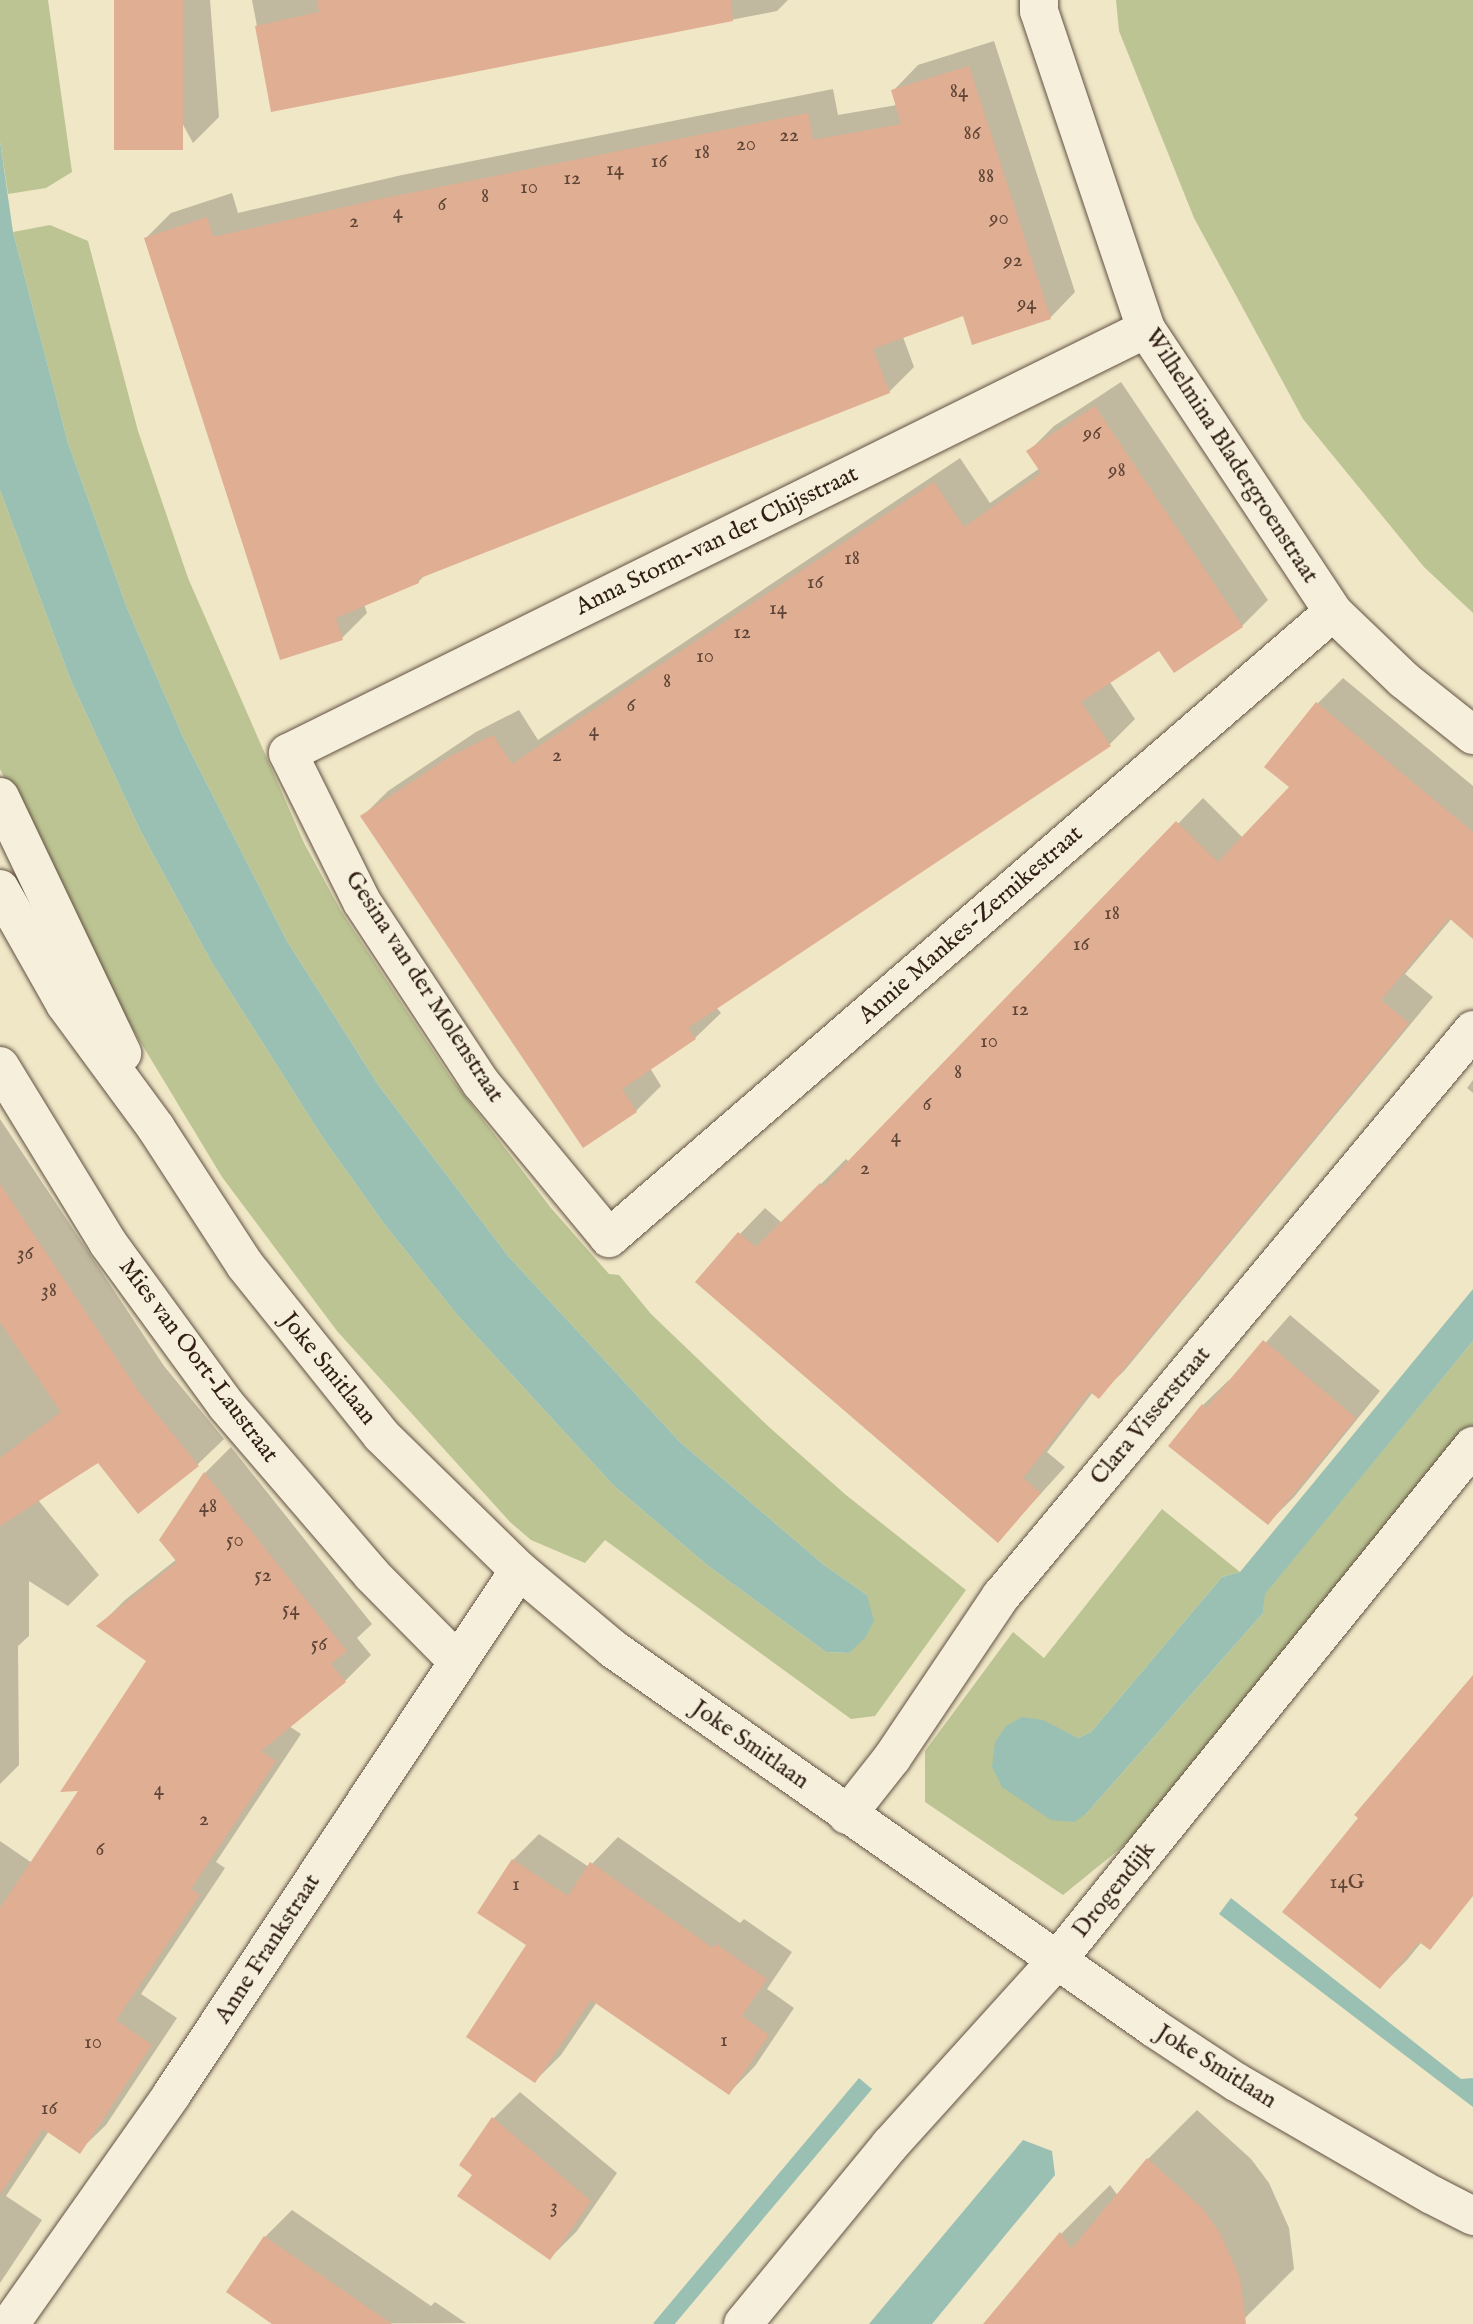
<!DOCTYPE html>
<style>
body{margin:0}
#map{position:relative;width:1473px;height:2324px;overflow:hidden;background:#f0e7c7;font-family:"IM FELL English",serif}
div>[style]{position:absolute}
.green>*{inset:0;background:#bdc493}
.water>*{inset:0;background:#9ac0b4;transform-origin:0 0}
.shadow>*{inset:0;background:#0003}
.building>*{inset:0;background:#e0ae92;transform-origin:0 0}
.roads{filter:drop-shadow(0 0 2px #625243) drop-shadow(0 0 2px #625243)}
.street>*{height:38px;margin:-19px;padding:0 19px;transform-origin:19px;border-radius:19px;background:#f5efdb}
.secondary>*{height:38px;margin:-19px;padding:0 19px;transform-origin:19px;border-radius:19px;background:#f5efdb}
span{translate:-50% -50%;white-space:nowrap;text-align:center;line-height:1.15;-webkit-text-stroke:5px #f5efdb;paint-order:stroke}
.number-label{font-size:21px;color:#5e4436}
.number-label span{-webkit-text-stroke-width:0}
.street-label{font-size:24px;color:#322017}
</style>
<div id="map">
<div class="green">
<div style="clip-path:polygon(0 0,48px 0,72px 172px,46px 188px,8px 194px,0 141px)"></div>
<div style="clip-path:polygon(1116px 0,1473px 0,1473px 613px,1424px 567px,1303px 419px,1194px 218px,1119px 31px)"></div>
<div style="clip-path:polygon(50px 225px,88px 241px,138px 431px,188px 578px,304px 843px,341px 911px,451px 1078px,551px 1208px,609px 1274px,619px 1275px,651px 1314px,769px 1427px,846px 1495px,966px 1590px,875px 1716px,851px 1719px,605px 1540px,585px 1563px,531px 1540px,510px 1522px,337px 1331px,222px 1177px,94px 965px,0 769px,0 490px,71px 681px,140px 830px,212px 963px,323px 1138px,385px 1225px,459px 1317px,613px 1485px,707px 1565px,826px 1652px,849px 1653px,867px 1595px,824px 1565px,680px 1442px,509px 1257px,379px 1086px,287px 941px,183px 737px,127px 608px,68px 443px,13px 232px)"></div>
<div style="clip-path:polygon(1473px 1341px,1473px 1427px,1276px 1670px,1145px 1826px,1116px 1852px,1063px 1895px,925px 1802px,925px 1751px,1013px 1632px,1044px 1658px,1162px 1509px,1240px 1572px,1222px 1577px,1091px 1732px,1078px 1738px,1063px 1731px,1086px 1814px,1263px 1613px,1264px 1594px)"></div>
</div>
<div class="water">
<div style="clip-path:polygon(0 141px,13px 232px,68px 443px,127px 608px,183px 737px,287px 941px,379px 1086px,509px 1257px,680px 1442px,824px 1565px,867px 1595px,874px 1621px,865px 1638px,849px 1653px,826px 1652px,707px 1565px,613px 1485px,459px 1317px,385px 1225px,323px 1138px,212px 963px,140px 830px,71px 681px,0 490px)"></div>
<div style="clip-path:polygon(1473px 1289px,1473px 1341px,1265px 1594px,1263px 1613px,1086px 1814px,1074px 1822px,1051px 1820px,1002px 1787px,992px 1767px,995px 1742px,1006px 1726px,1022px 1717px,1043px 1720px,1078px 1738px,1091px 1732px,1222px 1577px,1240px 1572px)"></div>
<div style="clip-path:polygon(1231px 1898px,1461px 2079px,1473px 2078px,1473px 2107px,1219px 1914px)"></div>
<div style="left:859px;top:2078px;width:17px;height:320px;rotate:40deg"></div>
<div style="clip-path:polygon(1023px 2140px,1052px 2151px,1055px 2175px,932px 2324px,869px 2324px)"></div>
</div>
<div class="shadow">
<div style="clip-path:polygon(115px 0,210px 0,219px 117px,193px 143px)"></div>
<div style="clip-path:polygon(252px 0,788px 0,777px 11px,273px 110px)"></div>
<div style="clip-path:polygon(994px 41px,1075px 292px,1050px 318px,964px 314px,903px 337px,914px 367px,889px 392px,426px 574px,418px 582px,364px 604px,367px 613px,342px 638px,146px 238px,171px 213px,232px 193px,238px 213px,402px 175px,833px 89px,838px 115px,897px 105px,893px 91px,918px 65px)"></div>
<div style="clip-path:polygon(1121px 382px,1268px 600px,1242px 626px,1175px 671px,1160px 648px,1109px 681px,1135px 719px,1109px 745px,716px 1007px,721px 1013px,695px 1038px,650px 1068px,661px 1086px,636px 1111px,363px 816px,388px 791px,476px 732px,519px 710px,538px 740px,960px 458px,990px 503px,1040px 468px,1029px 451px,1054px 426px)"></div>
<div style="clip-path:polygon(1343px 678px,1473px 786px,1473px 931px,1452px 918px,1405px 974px,1433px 997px,1124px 1371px,1098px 1396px,1093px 1392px,1047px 1452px,1065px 1467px,998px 1541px,740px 1234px,765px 1208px,782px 1223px,846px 1159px,849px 1162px,1203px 798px,1243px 838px,1292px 787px,1318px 703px)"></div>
<div style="clip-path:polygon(1473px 1080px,1473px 1093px,1467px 1088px)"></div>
<div style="clip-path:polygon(0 1119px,164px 1366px,224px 1439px,198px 1464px,139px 1511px,98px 1461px,38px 1500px,99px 1575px,68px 1606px,29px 1581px,29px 1636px,18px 1646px,19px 1765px,0 1784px)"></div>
<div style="clip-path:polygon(1290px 1315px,1380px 1391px,1294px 1497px,1268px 1523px,1203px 1405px,1229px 1380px,1231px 1382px)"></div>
<div style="clip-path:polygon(231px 1447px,372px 1624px,357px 1638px,371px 1655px,345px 1681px,289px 1726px,301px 1734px,216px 1862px,225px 1868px,141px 1994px,177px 2018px,106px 2125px,79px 2151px,49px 2131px,6px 2196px,42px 2220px,0 2283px,0 1841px,32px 1863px,81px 1789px,149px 1661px,99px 1626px,125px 1600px,177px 1559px,161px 1540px,205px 1473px)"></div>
<div style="clip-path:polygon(1473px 1678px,1473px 1879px,1407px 1960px,1380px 1987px)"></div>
<div style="clip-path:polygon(539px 1834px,589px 1867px,618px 1837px,740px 1923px,744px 1919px,792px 1952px,767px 1989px,794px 2008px,755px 2066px,729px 2093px,597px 2002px,561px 2055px,535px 2081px,529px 1945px,513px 1860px)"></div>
<div style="clip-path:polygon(520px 2092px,617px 2173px,577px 2231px,550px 2258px,474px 2174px,493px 2119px)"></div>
<div style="clip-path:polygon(1197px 2110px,1251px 2159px,1269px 2183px,1289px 2228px,1294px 2269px,1245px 2318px,1234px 2324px,985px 2324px,1061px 2234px,1110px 2185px,1118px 2196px,1148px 2159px)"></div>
<div style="clip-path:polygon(292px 2210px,431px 2306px,435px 2302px,466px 2323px,275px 2324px,265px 2237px)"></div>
</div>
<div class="building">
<div style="left:114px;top:0;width:69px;height:150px"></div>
<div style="clip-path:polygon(317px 0,731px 0,733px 21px,271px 112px,255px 26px,319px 12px)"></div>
<div style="clip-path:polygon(969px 66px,1051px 319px,972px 345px,963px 316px,873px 349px,890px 393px,418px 579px,419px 583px,336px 618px,343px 640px,280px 660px,144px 238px,207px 217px,213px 237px,375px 200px,808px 113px,813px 140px,901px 124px,891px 90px)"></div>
<div style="clip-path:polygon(1095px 406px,1243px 627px,1174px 673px,1159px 651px,1081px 702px,1111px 746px,688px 1028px,696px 1039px,622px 1089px,637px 1112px,583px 1148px,360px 816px,449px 757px,493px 735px,512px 764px,934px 482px,964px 527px,1041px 473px,1026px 451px)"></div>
<div style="clip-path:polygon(1316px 702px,1473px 832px,1473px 939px,1449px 918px,1381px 1000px,1409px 1023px,1099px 1399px,1090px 1392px,1023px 1478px,1041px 1493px,998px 1543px,695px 1282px,738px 1232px,756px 1247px,820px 1183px,823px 1187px,1176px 821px,1218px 862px,1289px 787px,1264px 767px)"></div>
<div style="clip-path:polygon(0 1184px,139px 1392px,199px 1466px,138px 1514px,98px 1463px,0 1526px,0 1458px,61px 1412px,0 1322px)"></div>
<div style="clip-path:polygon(1263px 1340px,1356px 1418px,1268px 1525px,1168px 1446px,1202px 1404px,1206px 1408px)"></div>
<div style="clip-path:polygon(204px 1472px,347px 1651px,331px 1664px,346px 1682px,261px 1751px,276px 1761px,191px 1889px,200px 1895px,116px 2020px,152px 2045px,80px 2154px,43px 2129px,0 2194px,0 1908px,78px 1791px,60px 1792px,146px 1661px,96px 1626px,177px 1562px,159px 1540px)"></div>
<div style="clip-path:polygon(1473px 1675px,1473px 1896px,1430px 1950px,1419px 1942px,1380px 1989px,1282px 1912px,1358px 1818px,1354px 1815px)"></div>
<div style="clip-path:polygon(512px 1859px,568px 1896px,590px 1862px,713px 1948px,716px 1944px,767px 1979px,742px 2016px,769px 2035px,729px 2095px,591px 2000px,535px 2083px,466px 2037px,526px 1945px,477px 1913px)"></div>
<div style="clip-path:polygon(492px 2117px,591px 2201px,550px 2260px,457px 2196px,472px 2175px,459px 2165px)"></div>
<div style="clip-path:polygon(1147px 2158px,1202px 2208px,1220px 2233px,1240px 2278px,1246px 2324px,983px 2324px,1060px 2232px,1071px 2249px)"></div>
<div style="clip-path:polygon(264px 2236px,392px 2324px,272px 2324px,226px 2292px)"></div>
</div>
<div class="roads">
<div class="street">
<div style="left:1039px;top:0;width:11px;rotate:90deg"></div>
<div style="left:1039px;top:11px;width:336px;rotate:71.4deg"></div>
<div style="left:1146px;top:329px;width:339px;rotate:56.5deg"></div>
<div style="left:1333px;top:612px;width:98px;rotate:43.8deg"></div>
<div style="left:1404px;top:680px;width:88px;rotate:38.6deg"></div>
<div style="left:1146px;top:329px;width:957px;rotate:153.7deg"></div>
<div style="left:288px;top:753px;width:166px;rotate:63.6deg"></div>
<div style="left:362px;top:902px;width:217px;rotate:56.7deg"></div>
<div style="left:481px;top:1083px;width:201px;rotate:50.4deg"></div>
<div style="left:609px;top:1238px;width:957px;rotate:-40.85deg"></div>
<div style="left:0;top:1066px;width:207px;rotate:58.6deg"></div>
<div style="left:108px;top:1243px;width:200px;rotate:53.9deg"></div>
<div style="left:226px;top:1405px;width:224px;rotate:49.3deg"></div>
<div style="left:372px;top:1575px;width:122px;rotate:45.3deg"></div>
<div style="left:847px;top:1815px;width:73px;rotate:-51.7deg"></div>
<div style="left:892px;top:1758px;width:195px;rotate:-56.1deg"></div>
<div style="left:1001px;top:1596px;width:737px;rotate:-50.17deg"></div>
<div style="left:10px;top:2324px;width:281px;rotate:-54.8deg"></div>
<div style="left:172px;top:2094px;width:628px;rotate:-56.49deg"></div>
<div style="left:743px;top:2324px;width:232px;rotate:-50.6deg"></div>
<div style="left:890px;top:2145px;width:251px;rotate:-47.9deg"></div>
<div style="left:1058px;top:1959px;width:660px;rotate:-51.03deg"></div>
</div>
<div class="secondary">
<div style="left:0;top:797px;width:284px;rotate:64.5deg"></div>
<div style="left:0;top:889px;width:132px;rotate:60.5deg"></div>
<div style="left:65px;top:1004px;width:154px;rotate:53.7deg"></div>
<div style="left:156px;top:1128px;width:163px;rotate:57deg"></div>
<div style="left:245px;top:1265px;width:218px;rotate:51.3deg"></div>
<div style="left:381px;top:1435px;width:193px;rotate:44.4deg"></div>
<div style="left:519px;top:1570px;width:123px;rotate:40deg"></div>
<div style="left:613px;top:1649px;width:661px;rotate:35.01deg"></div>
<div style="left:1154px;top:2028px;width:98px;rotate:33.4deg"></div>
<div style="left:1236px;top:2082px;width:226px;rotate:30deg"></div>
<div style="left:1432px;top:2195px;width:46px;rotate:27.1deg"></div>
</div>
</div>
<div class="number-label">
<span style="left:959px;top:92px">84</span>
<span style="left:972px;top:134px">86</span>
<span style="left:789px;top:136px">22</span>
<span style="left:746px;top:145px">20</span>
<span style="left:702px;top:153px">18</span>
<span style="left:659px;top:162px">16</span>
<span style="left:615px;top:170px">14</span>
<span style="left:986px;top:177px">88</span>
<span style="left:572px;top:179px">12</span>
<span style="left:529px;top:188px">10</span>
<span style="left:485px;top:197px">8</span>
<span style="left:442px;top:205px">6</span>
<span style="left:398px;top:213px">4</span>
<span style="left:999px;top:219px">90</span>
<span style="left:354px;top:222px">2</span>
<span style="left:1013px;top:261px">92</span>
<span style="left:1027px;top:304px">94</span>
<span style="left:1092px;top:434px">96</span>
<span style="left:1117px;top:471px">98</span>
<span style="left:852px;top:559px">18</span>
<span style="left:815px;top:583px">16</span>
<span style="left:778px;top:609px">14</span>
<span style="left:742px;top:633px">12</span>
<span style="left:705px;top:657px">10</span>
<span style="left:667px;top:682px">8</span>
<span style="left:631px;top:706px">6</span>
<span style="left:594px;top:731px">4</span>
<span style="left:557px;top:756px">2</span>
<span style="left:1112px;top:914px">18</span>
<span style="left:1081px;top:945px">16</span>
<span style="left:1020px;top:1010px">12</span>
<span style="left:989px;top:1042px">10</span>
<span style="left:958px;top:1073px">8</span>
<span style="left:927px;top:1105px">6</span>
<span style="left:896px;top:1137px">4</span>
<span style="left:865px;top:1169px">2</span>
<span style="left:25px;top:1254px">36</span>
<span style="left:49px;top:1291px">38</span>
<span style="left:208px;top:1507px">48</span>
<span style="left:235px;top:1541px">50</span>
<span style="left:263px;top:1576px">52</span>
<span style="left:291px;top:1610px">54</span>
<span style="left:319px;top:1645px">56</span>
<span style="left:159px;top:1790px">4</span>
<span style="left:204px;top:1820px">2</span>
<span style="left:100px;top:1850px">6</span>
<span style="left:1347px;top:1883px">14G</span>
<span style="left:516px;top:1885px">1</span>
<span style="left:724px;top:2041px">1</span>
<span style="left:93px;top:2043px">10</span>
<span style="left:49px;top:2109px">16</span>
<span style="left:554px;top:2207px">3</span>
</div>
<div class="street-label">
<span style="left:1231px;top:456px;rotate:57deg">Wilhelmina Bladergroenstraat</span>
<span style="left:717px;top:541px;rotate:-26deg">Anna Storm-van der Chijsstraat</span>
<span style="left:971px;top:925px;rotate:-41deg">Annie Mankes-Zernikestraat</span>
<span style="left:424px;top:987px;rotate:57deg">Gesina van der Molenstraat</span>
<span style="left:198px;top:1361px;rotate:53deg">Mies van Oort-Laustraat</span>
<span style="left:328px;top:1369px;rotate:51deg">Joke Smitlaan</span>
<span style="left:1151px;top:1416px;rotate:-50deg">Clara Visserstraat</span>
<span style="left:750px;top:1745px;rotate:35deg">Joke Smitlaan</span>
<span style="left:1114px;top:1890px;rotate:-51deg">Drogendijk</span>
<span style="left:268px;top:1949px;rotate:-57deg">Anne Frankstraat</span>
<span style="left:1216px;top:2067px;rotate:32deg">Joke Smitlaan</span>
</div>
</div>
